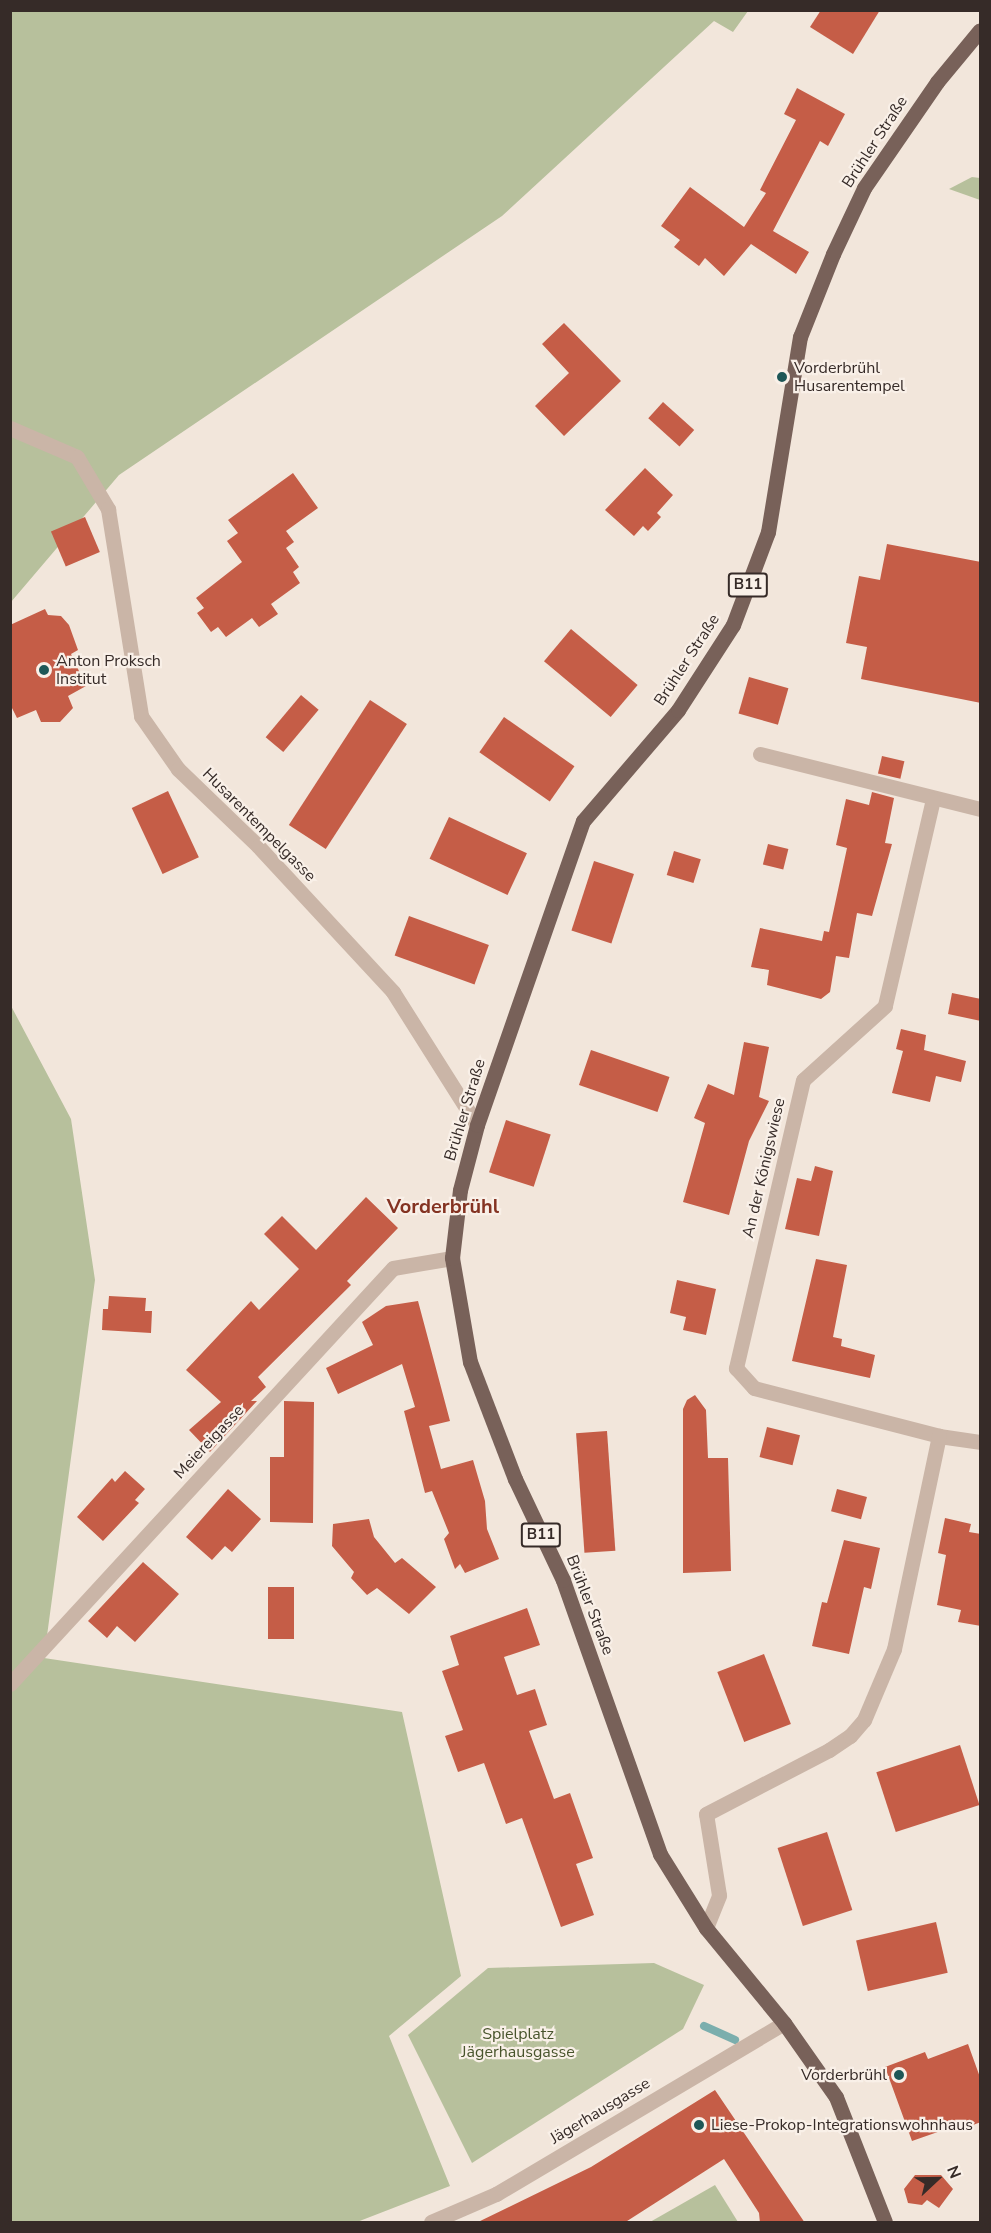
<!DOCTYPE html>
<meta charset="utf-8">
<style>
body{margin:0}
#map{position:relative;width:991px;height:2233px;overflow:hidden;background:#f2e6db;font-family:"Nunito Sans",sans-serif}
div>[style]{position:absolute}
.green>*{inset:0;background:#b7c09c}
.stream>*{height:8px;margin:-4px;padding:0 4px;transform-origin:4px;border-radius:4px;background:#7baead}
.building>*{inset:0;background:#c55d47;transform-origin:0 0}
.minor>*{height:15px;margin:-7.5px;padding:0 7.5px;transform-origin:7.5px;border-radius:7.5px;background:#cab5a7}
.primary>*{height:15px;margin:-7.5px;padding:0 7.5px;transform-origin:7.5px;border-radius:7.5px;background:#786159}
.dots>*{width:16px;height:16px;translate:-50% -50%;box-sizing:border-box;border:3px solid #f9f0e8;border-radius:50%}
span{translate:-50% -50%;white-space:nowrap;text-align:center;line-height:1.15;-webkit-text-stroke:4.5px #f9f0e8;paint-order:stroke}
.shield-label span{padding:2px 4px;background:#f9f0e8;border:2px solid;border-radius:4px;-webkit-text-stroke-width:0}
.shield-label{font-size:15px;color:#362b28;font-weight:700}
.street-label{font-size:16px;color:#362b28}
.poi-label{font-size:16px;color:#362b28}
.left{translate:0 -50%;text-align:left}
.right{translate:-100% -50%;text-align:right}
.park-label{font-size:16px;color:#48542c}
.quarter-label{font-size:20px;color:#843322;font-weight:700}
.frame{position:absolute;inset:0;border:12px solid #362b28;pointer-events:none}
.north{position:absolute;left:907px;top:2149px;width:60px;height:60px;-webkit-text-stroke:4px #f9f0e8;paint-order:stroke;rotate:68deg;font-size:16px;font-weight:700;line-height:24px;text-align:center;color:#362b28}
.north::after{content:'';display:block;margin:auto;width:21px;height:27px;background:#362b28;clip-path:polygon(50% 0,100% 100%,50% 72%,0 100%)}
</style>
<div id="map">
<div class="green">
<div style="clip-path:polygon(11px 11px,748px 11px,733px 32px,714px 21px,502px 216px,119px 475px,11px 602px)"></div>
<div style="clip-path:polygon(972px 177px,980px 178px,980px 200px,949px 189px)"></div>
<div style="clip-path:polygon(10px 1004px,71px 1119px,95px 1280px,44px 1658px,402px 1712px,461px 1976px,389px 2036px,450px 2186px,357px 2222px,11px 2222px)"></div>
<div style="clip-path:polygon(654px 1963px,704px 1985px,683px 2029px,472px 2163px,408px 2035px,488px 1968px)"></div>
<div style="clip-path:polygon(715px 2185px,738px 2222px,650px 2222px)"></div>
</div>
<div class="stream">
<div style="left:704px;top:2026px;width:34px;rotate:24deg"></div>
</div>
<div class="building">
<div style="clip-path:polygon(821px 10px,880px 10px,853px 54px,810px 27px)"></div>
<div style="clip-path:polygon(797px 88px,845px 114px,828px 146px,820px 141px,773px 231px,809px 252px,796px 274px,751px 244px,724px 276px,705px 258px,699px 266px,674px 247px,680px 240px,661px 226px,690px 187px,744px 227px,766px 193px,760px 190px,796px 120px,784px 114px)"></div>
<div style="clip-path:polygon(564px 323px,621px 381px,564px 436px,535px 406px,569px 373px,542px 344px)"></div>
<div style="left:663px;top:402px;width:42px;height:22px;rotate:42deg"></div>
<div style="clip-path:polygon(645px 468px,673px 495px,657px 513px,661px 517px,648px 531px,643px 526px,634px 536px,605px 510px)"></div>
<div style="clip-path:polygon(293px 473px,318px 508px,286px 531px,294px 542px,286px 548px,299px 567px,293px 572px,300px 583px,271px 604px,278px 614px,259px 627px,252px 618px,226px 637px,218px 627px,211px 632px,197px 613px,204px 608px,196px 598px,242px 562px,227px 541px,238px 533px,228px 520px)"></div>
<div style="left:85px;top:517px;width:38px;height:37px;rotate:67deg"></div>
<div style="clip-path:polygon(887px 544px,981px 562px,981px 703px,861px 679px,867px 647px,846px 643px,859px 576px,880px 580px)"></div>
<div style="clip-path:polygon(45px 609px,48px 615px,61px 616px,69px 625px,78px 650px,71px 654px,86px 686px,68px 696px,73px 708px,60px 722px,41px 722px,36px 710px,17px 718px,10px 704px,10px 625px)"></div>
<div style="left:571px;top:629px;width:87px;height:42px;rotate:40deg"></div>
<div style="left:749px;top:677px;width:41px;height:38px;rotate:16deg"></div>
<div style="left:301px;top:695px;width:23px;height:55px;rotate:40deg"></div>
<div style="left:370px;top:700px;width:44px;height:149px;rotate:33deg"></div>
<div style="left:504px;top:717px;width:86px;height:43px;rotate:35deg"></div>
<div style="left:882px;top:756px;width:23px;height:18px;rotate:13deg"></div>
<div style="left:168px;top:791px;width:73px;height:40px;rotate:65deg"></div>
<div style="clip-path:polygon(872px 792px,894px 798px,885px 843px,892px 844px,872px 916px,857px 913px,849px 958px,836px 956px,830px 992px,821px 999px,767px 985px,769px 970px,751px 967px,760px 928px,822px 941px,824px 931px,829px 932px,847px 848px,836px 845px,846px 799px,869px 805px)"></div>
<div style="left:449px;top:817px;width:86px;height:46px;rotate:25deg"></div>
<div style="left:768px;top:844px;width:21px;height:21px;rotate:14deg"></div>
<div style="left:674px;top:851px;width:28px;height:25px;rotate:17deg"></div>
<div style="left:594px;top:861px;width:42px;height:73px;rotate:18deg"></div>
<div style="left:409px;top:916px;width:85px;height:42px;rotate:20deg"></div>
<div style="clip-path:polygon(952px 993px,981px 999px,981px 1021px,948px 1014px)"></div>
<div style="clip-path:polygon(901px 1029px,926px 1035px,924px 1050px,966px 1061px,961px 1082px,936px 1076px,930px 1102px,892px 1093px,903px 1051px,896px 1049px)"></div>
<div style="clip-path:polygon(744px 1042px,769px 1047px,759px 1097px,769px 1101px,749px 1141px,729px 1215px,683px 1202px,705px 1123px,694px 1118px,708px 1084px,734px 1095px)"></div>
<div style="left:591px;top:1050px;width:83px;height:37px;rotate:19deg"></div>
<div style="left:506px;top:1120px;width:47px;height:55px;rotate:18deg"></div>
<div style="clip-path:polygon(815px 1166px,833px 1171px,819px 1236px,785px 1229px,797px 1178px,811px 1181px)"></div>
<div style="clip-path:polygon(366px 1197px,398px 1228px,347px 1281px,351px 1285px,258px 1377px,266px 1387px,251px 1401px,257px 1401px,210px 1452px,189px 1430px,221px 1402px,186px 1370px,251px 1301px,259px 1310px,299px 1269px,264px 1234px,282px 1216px,316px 1250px)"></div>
<div style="clip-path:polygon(816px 1259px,847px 1265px,833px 1337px,842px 1339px,841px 1346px,875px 1355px,870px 1378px,792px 1361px)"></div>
<div style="clip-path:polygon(677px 1280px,716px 1289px,706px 1335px,683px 1330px,686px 1317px,670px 1313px)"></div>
<div style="clip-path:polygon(109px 1296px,146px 1298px,145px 1311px,152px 1311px,151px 1333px,102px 1330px,103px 1309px,108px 1309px)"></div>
<div style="clip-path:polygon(418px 1301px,450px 1421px,429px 1426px,441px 1469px,473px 1460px,485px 1501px,487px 1529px,499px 1559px,465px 1573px,460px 1564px,455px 1569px,444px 1539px,449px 1533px,432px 1491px,425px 1493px,404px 1411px,415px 1407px,402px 1364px,338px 1394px,326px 1368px,373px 1345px,362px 1322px,386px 1306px)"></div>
<div style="clip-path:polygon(695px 1395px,706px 1410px,708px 1458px,728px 1458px,731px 1571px,683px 1573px,683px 1409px,687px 1400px)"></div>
<div style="clip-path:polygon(284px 1401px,314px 1402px,313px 1523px,270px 1522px,270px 1457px,284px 1457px)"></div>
<div style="left:767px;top:1427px;width:34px;height:31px;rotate:14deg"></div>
<div style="left:607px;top:1431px;width:120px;height:31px;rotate:86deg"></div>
<div style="clip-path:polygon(125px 1471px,145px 1489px,135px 1500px,139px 1503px,103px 1541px,77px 1517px,112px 1478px,115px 1482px)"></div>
<div style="clip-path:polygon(228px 1489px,261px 1519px,232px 1552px,225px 1546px,212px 1560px,186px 1537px)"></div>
<div style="left:837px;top:1489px;width:31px;height:23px;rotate:15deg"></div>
<div style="clip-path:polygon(945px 1518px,971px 1524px,969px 1532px,981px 1534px,981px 1626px,958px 1622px,961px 1610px,937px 1605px,946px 1555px,938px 1553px)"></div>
<div style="clip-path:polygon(369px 1519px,374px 1537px,395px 1563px,402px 1558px,436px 1587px,409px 1614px,377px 1588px,367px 1595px,351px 1578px,354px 1572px,332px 1546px,333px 1524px)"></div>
<div style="clip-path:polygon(844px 1540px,880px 1548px,871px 1589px,864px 1587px,849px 1654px,812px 1646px,822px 1602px,827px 1603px)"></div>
<div style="clip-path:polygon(143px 1562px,179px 1594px,135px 1642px,117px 1626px,107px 1638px,88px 1621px)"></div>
<div style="left:268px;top:1587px;width:26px;height:52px"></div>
<div style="clip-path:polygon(527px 1608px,540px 1645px,504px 1657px,517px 1695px,535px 1689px,547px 1725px,529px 1731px,554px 1799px,570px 1793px,593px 1858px,576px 1864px,594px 1915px,561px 1927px,522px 1818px,506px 1824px,484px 1763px,458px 1772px,445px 1736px,463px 1730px,442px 1671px,459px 1665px,450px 1636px)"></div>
<div style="left:764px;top:1654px;width:75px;height:50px;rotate:69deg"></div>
<div style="left:960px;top:1745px;width:63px;height:88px;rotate:72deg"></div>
<div style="left:827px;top:1832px;width:82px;height:52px;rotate:72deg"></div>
<div style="left:936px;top:1922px;width:52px;height:82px;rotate:77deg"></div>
<div style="clip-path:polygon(968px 2044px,981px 2080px,981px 2122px,954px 2132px,952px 2127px,912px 2141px,885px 2067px,925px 2052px,928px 2059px)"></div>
<div style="clip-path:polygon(715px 2090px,805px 2223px,760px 2223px,759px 2213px,724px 2159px,624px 2223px,476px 2223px,591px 2167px)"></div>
<div style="clip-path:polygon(915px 2175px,941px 2175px,953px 2189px,939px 2208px,927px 2200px,922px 2205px,908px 2203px,904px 2189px)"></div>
</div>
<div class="minor">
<div style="left:10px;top:428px;width:73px;rotate:23.4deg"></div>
<div style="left:77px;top:457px;width:61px;rotate:59.2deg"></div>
<div style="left:108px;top:509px;width:210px;rotate:80.9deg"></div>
<div style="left:141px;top:716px;width:65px;rotate:55.1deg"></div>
<div style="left:178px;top:769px;width:111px;rotate:43.9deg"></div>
<div style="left:258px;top:846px;width:199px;rotate:47.2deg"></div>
<div style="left:393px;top:992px;width:157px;rotate:57.7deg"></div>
<div style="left:760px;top:754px;width:227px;rotate:14deg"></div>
<div style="left:933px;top:799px;width:212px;rotate:103.1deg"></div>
<div style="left:885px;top:1006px;width:110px;rotate:137.9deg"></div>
<div style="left:803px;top:1080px;width:296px;rotate:103.1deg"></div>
<div style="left:736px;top:1368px;width:27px;rotate:48deg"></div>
<div style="left:754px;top:1388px;width:191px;rotate:14.5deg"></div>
<div style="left:939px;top:1436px;width:41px;rotate:8.3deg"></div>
<div style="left:10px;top:1684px;width:565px;rotate:-47.37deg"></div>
<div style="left:393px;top:1268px;width:60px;rotate:-9.6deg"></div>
<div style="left:706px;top:1928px;width:35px;rotate:-68deg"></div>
<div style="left:719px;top:1895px;width:82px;rotate:-99.1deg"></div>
<div style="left:706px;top:1814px;width:139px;rotate:-27.5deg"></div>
<div style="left:829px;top:1750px;width:25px;rotate:-34deg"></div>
<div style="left:850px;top:1736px;width:21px;rotate:-49deg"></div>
<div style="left:864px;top:1720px;width:77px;rotate:-67.1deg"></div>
<div style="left:894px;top:1649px;width:218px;rotate:-78.1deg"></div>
<div style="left:431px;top:2222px;width:71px;rotate:-23.3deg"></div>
<div style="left:496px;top:2194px;width:335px;rotate:-30.7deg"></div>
</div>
<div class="primary">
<div style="left:885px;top:2222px;width:134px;rotate:-111.4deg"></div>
<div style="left:836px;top:2097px;width:90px;rotate:-125.1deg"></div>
<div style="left:784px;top:2023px;width:123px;rotate:-129.4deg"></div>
<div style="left:706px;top:1928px;width:87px;rotate:-121.9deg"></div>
<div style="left:660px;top:1854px;width:291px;rotate:-109.5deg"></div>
<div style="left:563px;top:1580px;width:112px;rotate:-115.4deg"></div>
<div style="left:515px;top:1479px;width:125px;rotate:-111deg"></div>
<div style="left:470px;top:1362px;width:106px;rotate:-99.8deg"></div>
<div style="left:452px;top:1258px;width:68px;rotate:-83.3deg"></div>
<div style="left:460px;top:1190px;width:67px;rotate:-75.3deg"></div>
<div style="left:477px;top:1125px;width:322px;rotate:-70.8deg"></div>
<div style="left:583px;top:821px;width:146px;rotate:-49.4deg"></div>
<div style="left:678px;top:710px;width:101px;rotate:-57.1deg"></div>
<div style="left:733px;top:625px;width:99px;rotate:-69.4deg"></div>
<div style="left:768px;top:532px;width:198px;rotate:-80.7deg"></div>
<div style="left:800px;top:337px;width:89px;rotate:-68.3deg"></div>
<div style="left:833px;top:254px;width:73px;rotate:-64.8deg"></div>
<div style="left:864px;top:188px;width:129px;rotate:-55.4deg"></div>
<div style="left:937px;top:82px;width:67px;rotate:-50.4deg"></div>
</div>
<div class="dots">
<div style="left:782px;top:377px;background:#1e5757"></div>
<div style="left:44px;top:670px;background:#1e5757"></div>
<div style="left:899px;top:2075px;background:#1e5757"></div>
<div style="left:699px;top:2125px;background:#1e5757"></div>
</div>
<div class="shield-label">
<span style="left:748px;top:585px">B11</span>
<span style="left:541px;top:1535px">B11</span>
</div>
<div class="street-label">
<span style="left:875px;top:142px;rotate:-57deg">Brühler Straße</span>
<span style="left:687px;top:660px;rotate:-57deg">Brühler Straße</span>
<span style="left:259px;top:825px;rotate:45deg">Husarentempelgasse</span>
<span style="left:465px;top:1110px;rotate:-73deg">Brühler Straße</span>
<span style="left:764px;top:1168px;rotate:-77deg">An der Königswiese</span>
<span style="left:209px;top:1442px;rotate:-47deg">Meiereigasse</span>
<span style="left:590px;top:1605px;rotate:69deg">Brühler Straße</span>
<span style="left:600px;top:2111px;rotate:-31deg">Jägerhausgasse</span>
</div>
<div class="poi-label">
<span class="left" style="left:794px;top:377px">Vorderbrühl<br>Husarentempel</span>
<span class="left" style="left:56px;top:670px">Anton Proksch<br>Institut</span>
<span class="right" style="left:887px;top:2075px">Vorderbrühl</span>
<span class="left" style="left:711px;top:2125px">Liese-Prokop-Integrationswohnhaus</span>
</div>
<div class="park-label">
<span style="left:518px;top:2043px">Spielplatz<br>Jägerhausgasse</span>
</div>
<div class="quarter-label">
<span style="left:443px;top:1206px">Vorderbrühl</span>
</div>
<div class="frame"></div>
<div class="north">N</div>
</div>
